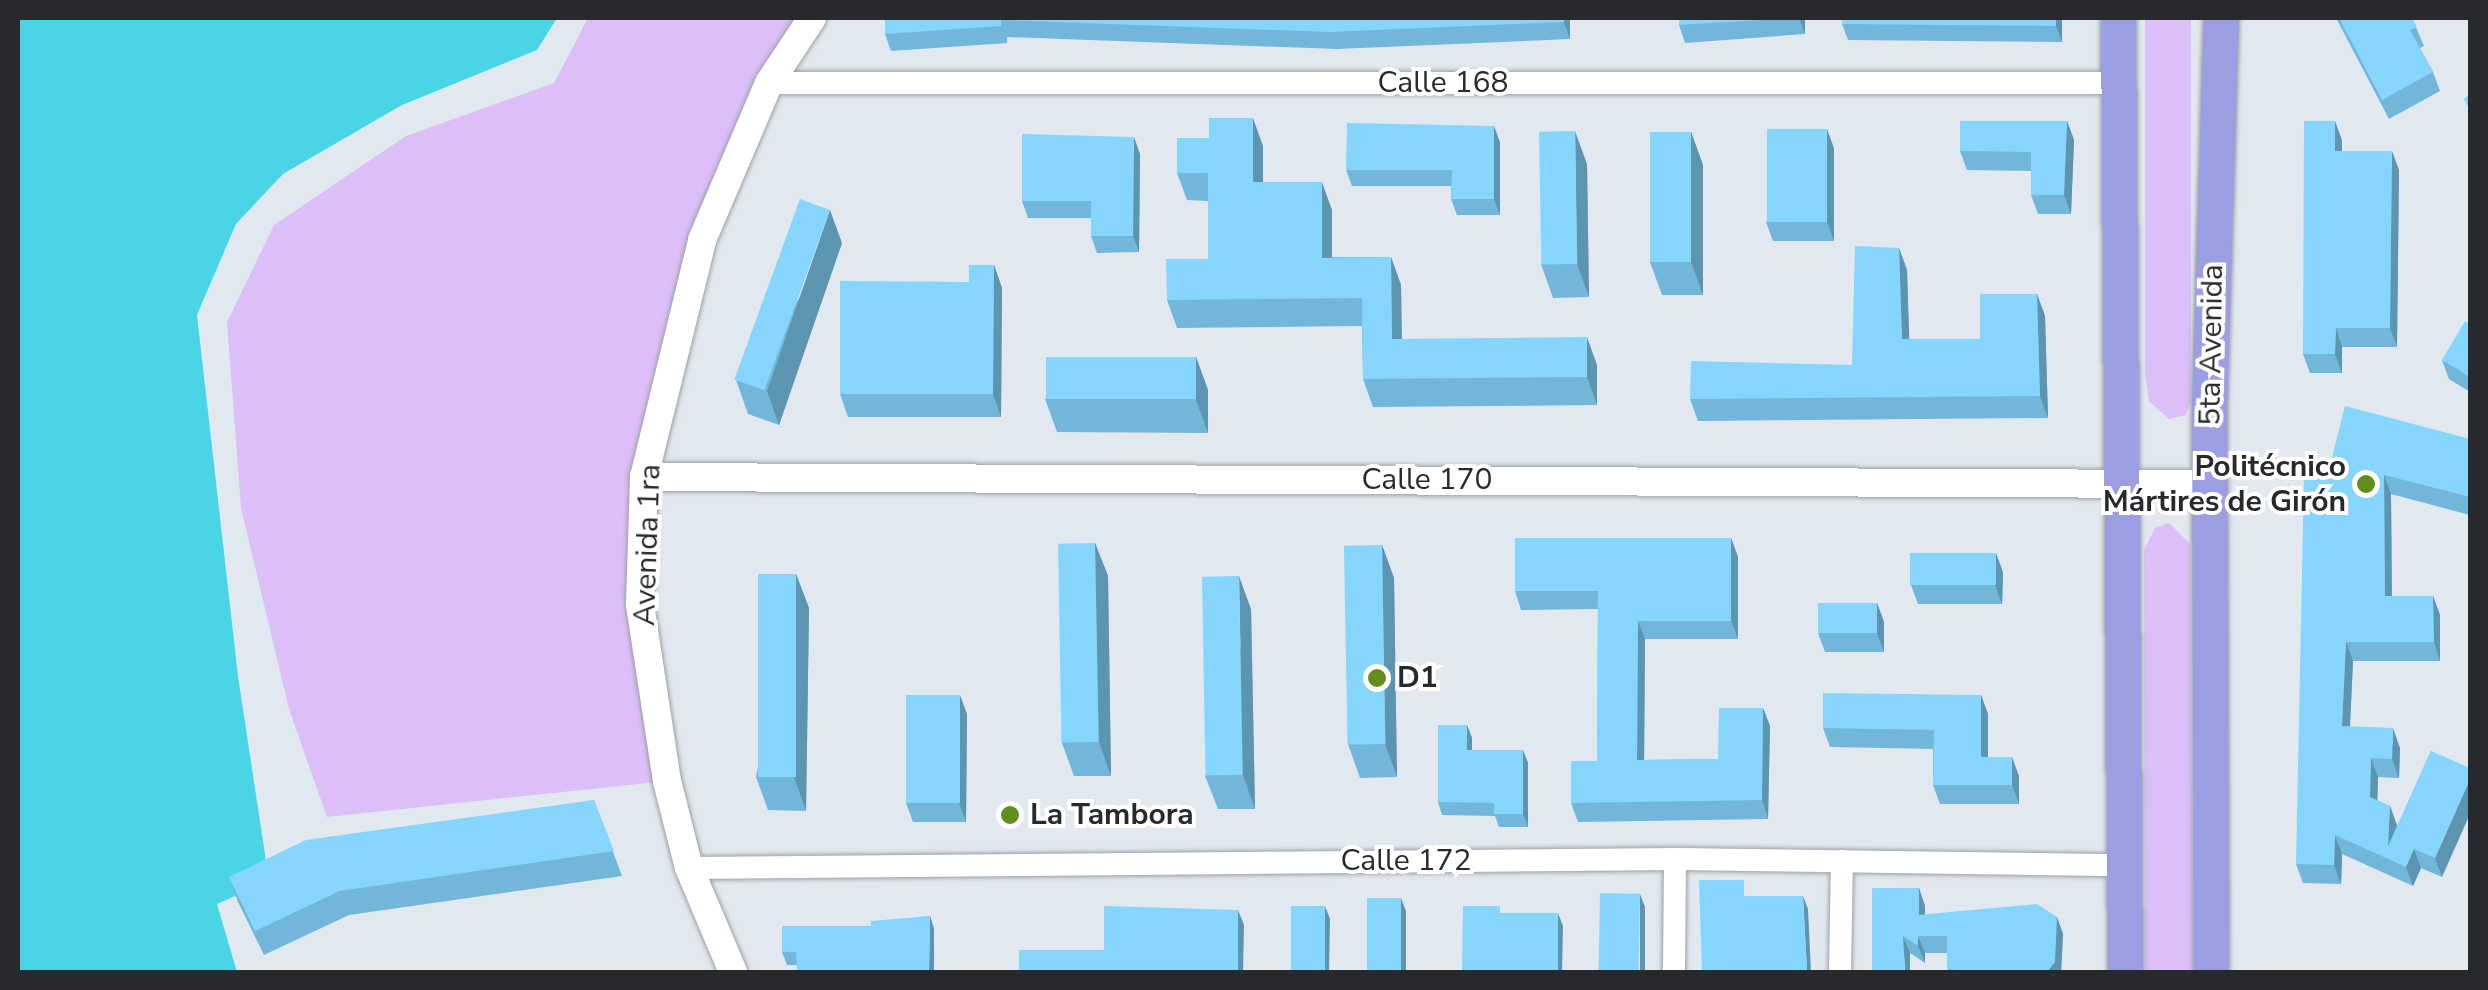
<!DOCTYPE html>
<meta charset="utf-8">
<style>
body{margin:0}
#map{position:relative;width:2488px;height:990px;overflow:hidden;background:#e2e8f0;font-family:"Nunito Sans",sans-serif}
div>[style]{position:absolute}
.green>*{inset:0;background:#dcbef9}
.water>*{inset:0;background:#49d5e5}
.roads{filter:drop-shadow(0 0 2px #9ba0a8) drop-shadow(0 0 2px #9ba0a8)}
.minor>*{height:22px;margin:-11px;padding:0 11px;transform-origin:11px;border-radius:11px;background:#fff}
.tertiary>*{height:28px;margin:-14px;padding:0 14px;transform-origin:14px;border-radius:14px;background:#fff}
.trunk>*{height:35px;margin:-17.5px;padding:0 17.5px;transform-origin:17.5px;border-radius:17.5px;background:#9c9ee2}
.wall>*{inset:0;background:#72b7d9}
.shaded-wall>*{inset:0;background:#5d95b0}
.building>*{inset:0;background:#85d5fc;transform-origin:0 0}
.dots>*{width:28px;height:28px;translate:-50% -50%;box-sizing:border-box;border:5px solid #fff;border-radius:50%}
span{translate:-50% -50%;white-space:nowrap;text-align:center;line-height:1.15;-webkit-text-stroke:8px #fff;paint-order:stroke}
.street-label{font-size:30px;color:#27292d}
.poi-label{font-size:30px;color:#27292d;font-weight:700}
.right{translate:-100% -50%;text-align:right}
.left{translate:0 -50%;text-align:left}
.frame{position:absolute;inset:0;border:20px solid #27292d;pointer-events:none}
</style>
<div id="map">
<div class="green">
<div style="clip-path:polygon(588px 18px,812px 18px,702px 240px,644px 477px,667px 781px,327px 817px,289px 709px,241px 508px,227px 322px,274px 225px,406px 136px,554px 83px)"></div>
<div style="clip-path:polygon(2145px 18px,2191px 18px,2191px 400px,2186px 415px,2169px 419px,2149px 401px,2145px 373px)"></div>
<div style="clip-path:polygon(2169px 523px,2190px 544px,2193px 972px,2145px 972px,2144px 550px,2155px 528px)"></div>
</div>
<div class="water">
<div style="clip-path:polygon(18px 18px,557px 18px,537px 50px,402px 105px,283px 174px,236px 224px,197px 315px,238px 676px,269px 881px,217px 904px,237px 972px,18px 972px)"></div>
</div>
<div class="roads">
<div class="minor">
<div style="left:769px;top:83px;width:1348px"></div>
<div style="left:689px;top:868px;width:986px;rotate:-0.52deg"></div>
<div style="left:1675px;top:859px;width:448px;rotate:0.8deg"></div>
<div style="left:1674px;top:972px;width:113px;rotate:-89.5deg"></div>
<div style="left:1840px;top:972px;width:111px;rotate:-89deg"></div>
</div>
<div class="tertiary">
<div style="left:644px;top:477px;width:1566px;rotate:0.26deg"></div>
<div style="left:733px;top:972px;width:113px;rotate:-112.9deg"></div>
<div style="left:689px;top:868px;width:90px;rotate:-104.2deg"></div>
<div style="left:667px;top:781px;width:178px;rotate:-98.7deg"></div>
<div style="left:640px;top:605px;width:128px;rotate:-88.2deg"></div>
<div style="left:644px;top:477px;width:244px;rotate:-76.2deg"></div>
<div style="left:702px;top:240px;width:171px;rotate:-66.9deg"></div>
<div style="left:769px;top:83px;width:78px;rotate:-56.5deg"></div>
</div>
<div class="trunk">
<div style="left:2118px;top:18px;width:954px;rotate:89.58deg"></div>
<div style="left:2211px;top:972px;width:561px;rotate:-90.2deg"></div>
<div style="left:2209px;top:411px;width:393px;rotate:-88.3deg"></div>
</div>
</div>
<div class="wall">
<div style="clip-path:polygon(885px 18px,1570px 18px,1570px 39px,1337px 49px,1007px 37px,1007px 43px,891px 51px,885px 34px)"></div>
<div style="clip-path:polygon(1679px 18px,1805px 18px,1805px 34px,1685px 43px,1679px 25px)"></div>
<div style="clip-path:polygon(1842px 18px,2062px 18px,2062px 42px,1848px 40px,1842px 24px)"></div>
<div style="clip-path:polygon(2336px 18px,2412px 18px,2424px 46px,2420px 48px,2433px 72px,2440px 91px,2389px 119px)"></div>
<div style="clip-path:polygon(2067px 121px,2074px 140px,2071px 214px,2038px 214px,2031px 195px,2031px 171px,1967px 170px,1960px 151px)"></div>
<div style="clip-path:polygon(1691px 132px,1703px 165px,1703px 295px,1662px 295px,1650px 262px)"></div>
<div style="clip-path:polygon(1209px 138px,1263px 146px,1263px 182px,1332px 210px,1332px 257px,1391px 257px,1401px 285px,1402px 339px,1597px 365px,1597px 405px,1373px 407px,1363px 379px,1362px 326px,1177px 328px,1167px 300px,1208px 259px,1208px 201px,1187px 200px,1177px 173px)"></div>
<div style="clip-path:polygon(2342px 140px,2342px 151px,2399px 170px,2397px 347px,2342px 347px,2342px 373px,2310px 373px,2303px 354px)"></div>
<div style="clip-path:polygon(1500px 142px,1500px 215px,1457px 215px,1451px 199px,1451px 186px,1352px 186px,1346px 170px)"></div>
<div style="clip-path:polygon(1834px 148px,1834px 241px,1773px 241px,1766px 222px)"></div>
<div style="clip-path:polygon(1140px 154px,1139px 252px,1097px 253px,1091px 236px,1091px 218px,1028px 218px,1022px 201px)"></div>
<div style="clip-path:polygon(1587px 164px,1589px 297px,1553px 298px,1541px 264px)"></div>
<div style="clip-path:polygon(842px 243px,779px 425px,748px 414px,736px 380px)"></div>
<div style="clip-path:polygon(1899px 248px,1907px 270px,1909px 339px,1980px 339px,2037px 294px,2045px 316px,2048px 418px,1698px 421px,1690px 399px,1852px 365px)"></div>
<div style="clip-path:polygon(994px 265px,1002px 288px,1001px 417px,848px 417px,840px 394px,969px 282px)"></div>
<div style="clip-path:polygon(2470px 324px,2470px 392px,2449px 379px,2442px 360px)"></div>
<div style="clip-path:polygon(1196px 357px,1208px 390px,1208px 433px,1057px 432px,1045px 399px)"></div>
<div style="clip-path:polygon(2470px 439px,2470px 515px,2391px 494px,2392px 596px,2433px 596px,2440px 615px,2440px 661px,2353px 661px,2350px 727px,2400px 748px,2399px 778px,2378px 777px,2377px 800px,2390px 806px,2397px 827px,2431px 751px,2442px 877px,2421px 868px,2413px 886px,2342px 854px,2341px 884px,2303px 883px,2296px 864px,2327px 478px)"></div>
<div style="clip-path:polygon(1731px 538px,1738px 557px,1738px 639px,1645px 639px,1644px 760px,1718px 759px,1763px 708px,1770px 726px,1768px 819px,1578px 822px,1571px 803px,1597px 761px,1598px 609px,1521px 610px,1515px 591px)"></div>
<div style="clip-path:polygon(1095px 543px,1108px 576px,1111px 776px,1074px 776px,1062px 743px)"></div>
<div style="clip-path:polygon(1382px 545px,1394px 578px,1397px 777px,1360px 778px,1348px 744px)"></div>
<div style="clip-path:polygon(2003px 572px,2002px 604px,1918px 604px,1911px 585px)"></div>
<div style="clip-path:polygon(796px 574px,809px 608px,806px 811px,768px 810px,756px 777px)"></div>
<div style="clip-path:polygon(1877px 603px,1884px 622px,1884px 652px,1825px 652px,1818px 633px)"></div>
<div style="clip-path:polygon(1251px 609px,1255px 809px,1218px 809px,1205px 776px)"></div>
<div style="clip-path:polygon(1981px 695px,1988px 714px,1988px 757px,2019px 776px,2019px 804px,1940px 804px,1933px 785px,1933px 749px,1830px 747px,1823px 728px)"></div>
<div style="clip-path:polygon(967px 714px,966px 822px,913px 822px,906px 803px)"></div>
<div style="clip-path:polygon(1467px 725px,1472px 738px,1472px 750px,1523px 750px,1528px 763px,1528px 827px,1499px 827px,1495px 816px,1442px 815px,1438px 802px)"></div>
<div style="clip-path:polygon(594px 800px,622px 876px,349px 915px,264px 955px,238px 902px,229px 877px)"></div>
<div style="clip-path:polygon(1919px 888px,1925px 906px,1925px 915px,2057px 917px,2063px 934px,2061px 972px,1948px 972px,1947px 953px,1925px 953px,1925px 963px,1910px 953px,1872px 972px)"></div>
<div style="clip-path:polygon(930px 916px,934px 929px,797px 965px,787px 965px,782px 952px,871px 926px)"></div>
</div>
<div class="shaded-wall">
<div style="clip-path:polygon(1564px 18px,1570px 18px,1570px 39px,1564px 22px)"></div>
<div style="clip-path:polygon(1799px 18px,1805px 18px,1805px 34px)"></div>
<div style="clip-path:polygon(2056px 18px,2062px 18px,2062px 42px,2056px 26px)"></div>
<div style="clip-path:polygon(1253px 118px,1263px 146px,1263px 210px,1253px 182px)"></div>
<div style="clip-path:polygon(2067px 121px,2074px 140px,2071px 214px,2064px 195px)"></div>
<div style="clip-path:polygon(2335px 121px,2342px 140px,2342px 170px,2335px 151px)"></div>
<div style="clip-path:polygon(1494px 126px,1500px 142px,1500px 215px,1494px 199px)"></div>
<div style="clip-path:polygon(1827px 129px,1834px 148px,1834px 241px,1827px 222px)"></div>
<div style="clip-path:polygon(1575px 131px,1587px 164px,1589px 297px,1577px 264px)"></div>
<div style="clip-path:polygon(1691px 132px,1703px 165px,1703px 295px,1691px 262px)"></div>
<div style="clip-path:polygon(1134px 137px,1140px 154px,1139px 252px,1133px 236px)"></div>
<div style="clip-path:polygon(2392px 151px,2399px 170px,2397px 347px,2390px 328px)"></div>
<div style="clip-path:polygon(1322px 182px,1332px 210px,1332px 286px,1322px 258px)"></div>
<div style="clip-path:polygon(830px 210px,842px 243px,779px 425px,767px 391px)"></div>
<div style="clip-path:polygon(1899px 248px,1907px 270px,1910px 361px,1902px 339px)"></div>
<div style="clip-path:polygon(1391px 257px,1401px 285px,1402px 367px,1392px 339px)"></div>
<div style="clip-path:polygon(994px 265px,1002px 288px,1001px 417px,993px 394px)"></div>
<div style="clip-path:polygon(2037px 294px,2045px 316px,2048px 418px,2040px 396px)"></div>
<div style="clip-path:polygon(2336px 328px,2342px 347px,2342px 373px,2335px 354px)"></div>
<div style="clip-path:polygon(1587px 337px,1597px 365px,1597px 405px,1587px 377px)"></div>
<div style="clip-path:polygon(1196px 357px,1208px 390px,1208px 433px,1196px 400px)"></div>
<div style="clip-path:polygon(2384px 475px,2391px 494px,2392px 615px,2385px 596px)"></div>
<div style="clip-path:polygon(1731px 538px,1738px 557px,1738px 639px,1731px 621px)"></div>
<div style="clip-path:polygon(1095px 543px,1108px 576px,1111px 776px,1099px 742px)"></div>
<div style="clip-path:polygon(1382px 545px,1394px 578px,1397px 777px,1385px 744px)"></div>
<div style="clip-path:polygon(1996px 553px,2003px 572px,2002px 604px,1995px 585px)"></div>
<div style="clip-path:polygon(796px 574px,809px 608px,806px 811px,794px 777px)"></div>
<div style="clip-path:polygon(1239px 576px,1251px 609px,1255px 809px,1243px 775px)"></div>
<div style="clip-path:polygon(2433px 596px,2440px 615px,2440px 661px,2434px 642px)"></div>
<div style="clip-path:polygon(1877px 603px,1884px 622px,1884px 652px,1877px 633px)"></div>
<div style="clip-path:polygon(1638px 621px,1645px 639px,1644px 779px,1637px 760px)"></div>
<div style="clip-path:polygon(2346px 642px,2353px 661px,2349px 745px,2342px 726px)"></div>
<div style="clip-path:polygon(960px 695px,967px 714px,966px 822px,959px 803px)"></div>
<div style="clip-path:polygon(1981px 695px,1988px 714px,1988px 776px,1981px 757px)"></div>
<div style="clip-path:polygon(1763px 708px,1770px 726px,1768px 819px,1762px 800px)"></div>
<div style="clip-path:polygon(1467px 725px,1472px 738px,1472px 763px,1467px 750px)"></div>
<div style="clip-path:polygon(2393px 728px,2400px 748px,2399px 778px,2392px 759px)"></div>
<div style="clip-path:polygon(1523px 750px,1528px 763px,1528px 827px,1523px 814px)"></div>
<div style="clip-path:polygon(2012px 757px,2019px 776px,2019px 804px,2012px 785px)"></div>
<div style="clip-path:polygon(2371px 758px,2378px 777px,2377px 816px,2370px 797px)"></div>
<div style="clip-path:polygon(2470px 779px,2470px 814px,2442px 877px,2435px 858px)"></div>
<div style="clip-path:polygon(2390px 806px,2397px 825px,2395px 862px,2388px 846px)"></div>
<div style="clip-path:polygon(2335px 835px,2342px 854px,2341px 884px,2334px 865px)"></div>
<div style="clip-path:polygon(2414px 849px,2421px 868px,2413px 886px,2406px 867px)"></div>
<div style="clip-path:polygon(1919px 888px,1925px 906px,1925px 933px,1919px 915px)"></div>
<div style="clip-path:polygon(1640px 894px,1645px 907px,1645px 972px,1640px 972px)"></div>
<div style="clip-path:polygon(1803px 896px,1808px 909px,1811px 972px,1807px 972px)"></div>
<div style="clip-path:polygon(1401px 898px,1406px 911px,1406px 972px,1401px 972px)"></div>
<div style="clip-path:polygon(1325px 906px,1330px 919px,1329px 972px,1325px 972px)"></div>
<div style="clip-path:polygon(1238px 910px,1244px 925px,1243px 972px,1238px 972px)"></div>
<div style="clip-path:polygon(1558px 913px,1563px 926px,1562px 972px,1558px 972px)"></div>
<div style="clip-path:polygon(930px 916px,934px 929px,934px 972px,929px 972px)"></div>
<div style="clip-path:polygon(2057px 917px,2063px 934px,2061px 972px,2047px 972px)"></div>
<div style="clip-path:polygon(1903px 936px,1910px 953px,1910px 972px,1905px 972px)"></div>
<div style="clip-path:polygon(1918px 936px,1925px 953px,1925px 963px,1918px 946px)"></div>
</div>
<div class="building">
<div style="clip-path:polygon(885px 18px,1564px 18px,1564px 22px,1330px 32px,1001px 20px,1001px 26px,885px 34px)"></div>
<div style="clip-path:polygon(1679px 18px,1790px 18px,1679px 25px)"></div>
<div style="clip-path:polygon(1842px 18px,2056px 18px,2056px 26px,1842px 24px)"></div>
<div style="clip-path:polygon(2339px 18px,2412px 18px,2417px 27px,2410px 30px,2433px 72px,2382px 100px)"></div>
<div style="clip-path:polygon(2470px 94px,2470px 111px,2464px 99px)"></div>
<div style="clip-path:polygon(1209px 118px,1253px 118px,1253px 182px,1322px 182px,1322px 258px,1391px 257px,1392px 339px,1587px 337px,1587px 377px,1363px 379px,1362px 298px,1167px 300px,1166px 259px,1208px 259px,1208px 173px,1177px 173px,1177px 138px,1209px 138px)"></div>
<div style="clip-path:polygon(1960px 121px,2067px 121px,2064px 195px,2031px 195px,2031px 152px,1960px 151px)"></div>
<div style="clip-path:polygon(2304px 121px,2335px 121px,2335px 151px,2392px 151px,2390px 328px,2336px 328px,2335px 354px,2303px 354px)"></div>
<div style="clip-path:polygon(1347px 123px,1494px 126px,1494px 199px,1451px 199px,1452px 170px,1346px 170px)"></div>
<div style="left:1767px;top:129px;width:60px;height:93px"></div>
<div style="left:1575px;top:131px;width:133px;height:36px;rotate:89deg"></div>
<div style="left:1650px;top:132px;width:41px;height:130px"></div>
<div style="clip-path:polygon(1022px 134px,1134px 137px,1133px 236px,1091px 236px,1091px 201px,1022px 201px)"></div>
<div style="left:800px;top:199px;width:32px;height:192px;rotate:20deg"></div>
<div style="clip-path:polygon(1855px 246px,1899px 248px,1902px 339px,1980px 339px,1980px 294px,2037px 294px,2040px 396px,1690px 399px,1691px 361px,1852px 365px)"></div>
<div style="clip-path:polygon(969px 265px,994px 265px,993px 394px,840px 394px,840px 281px,969px 282px)"></div>
<div style="clip-path:polygon(2465px 321px,2470px 324px,2470px 377px,2442px 360px)"></div>
<div style="left:1046px;top:357px;width:150px;height:42px"></div>
<div style="clip-path:polygon(2345px 406px,2470px 439px,2470px 497px,2384px 475px,2385px 596px,2433px 596px,2434px 642px,2346px 642px,2342px 726px,2393px 728px,2392px 759px,2371px 758px,2370px 797px,2390px 806px,2388px 846px,2431px 751px,2470px 768px,2470px 779px,2435px 858px,2414px 849px,2406px 867px,2335px 835px,2334px 865px,2296px 864px,2304px 478px,2327px 478px)"></div>
<div style="clip-path:polygon(1515px 538px,1731px 538px,1731px 621px,1638px 621px,1637px 760px,1718px 759px,1719px 708px,1763px 708px,1762px 800px,1571px 803px,1571px 761px,1597px 761px,1598px 591px,1515px 591px)"></div>
<div style="left:1095px;top:543px;width:199px;height:37px;rotate:89deg"></div>
<div style="left:1382px;top:545px;width:199px;height:38px;rotate:89deg"></div>
<div style="left:1910px;top:553px;width:86px;height:32px"></div>
<div style="left:758px;top:574px;width:38px;height:203px"></div>
<div style="left:1239px;top:576px;width:199px;height:37px;rotate:89deg"></div>
<div style="left:1818px;top:603px;width:59px;height:30px"></div>
<div style="clip-path:polygon(1823px 693px,1981px 695px,1981px 757px,2012px 757px,2012px 785px,1933px 785px,1934px 730px,1823px 728px)"></div>
<div style="left:906px;top:695px;width:54px;height:108px"></div>
<div style="clip-path:polygon(1438px 725px,1467px 725px,1467px 750px,1523px 750px,1523px 814px,1494px 814px,1494px 803px,1438px 802px)"></div>
<div style="clip-path:polygon(594px 800px,614px 851px,340px 891px,255px 931px,229px 877px,306px 840px)"></div>
<div style="clip-path:polygon(1699px 880px,1744px 880px,1744px 896px,1803px 896px,1807px 972px,1702px 972px)"></div>
<div style="clip-path:polygon(1872px 888px,1919px 888px,1919px 915px,2037px 904px,2057px 917px,2055px 962px,2047px 972px,1970px 972px,1947px 969px,1947px 936px,1918px 936px,1918px 946px,1903px 936px,1905px 972px,1872px 972px)"></div>
<div style="left:1600px;top:893px;width:40px;height:79px;rotate:1deg"></div>
<div style="left:1367px;top:898px;width:34px;height:74px"></div>
<div style="clip-path:polygon(1104px 906px,1238px 910px,1238px 972px,1019px 972px,1019px 950px,1104px 950px)"></div>
<div style="left:1291px;top:906px;width:34px;height:66px"></div>
<div style="clip-path:polygon(1463px 906px,1500px 906px,1500px 913px,1558px 913px,1558px 972px,1462px 972px)"></div>
<div style="clip-path:polygon(930px 916px,929px 972px,797px 972px,796px 952px,782px 952px,782px 926px,871px 926px,871px 921px)"></div>
</div>
<div class="dots">
<div style="left:2366px;top:484px;background:#638d1d"></div>
<div style="left:1377px;top:678px;background:#638d1d"></div>
<div style="left:1010px;top:815px;background:#638d1d"></div>
</div>
<div class="street-label">
<span style="left:1443px;top:83px">Calle 168</span>
<span style="left:2212px;top:345px;rotate:-89deg">5ta Avenida</span>
<span style="left:1427px;top:480px">Calle 170</span>
<span style="left:648px;top:545px;rotate:-88deg">Avenida 1ra</span>
<span style="left:1406px;top:861px">Calle 172</span>
</div>
<div class="poi-label">
<span class="right" style="left:2346px;top:484px">Politécnico<br>Mártires de Girón</span>
<span class="left" style="left:1397px;top:678px">D1</span>
<span class="left" style="left:1030px;top:815px">La Tambora</span>
</div>
<div class="frame"></div>
</div>
